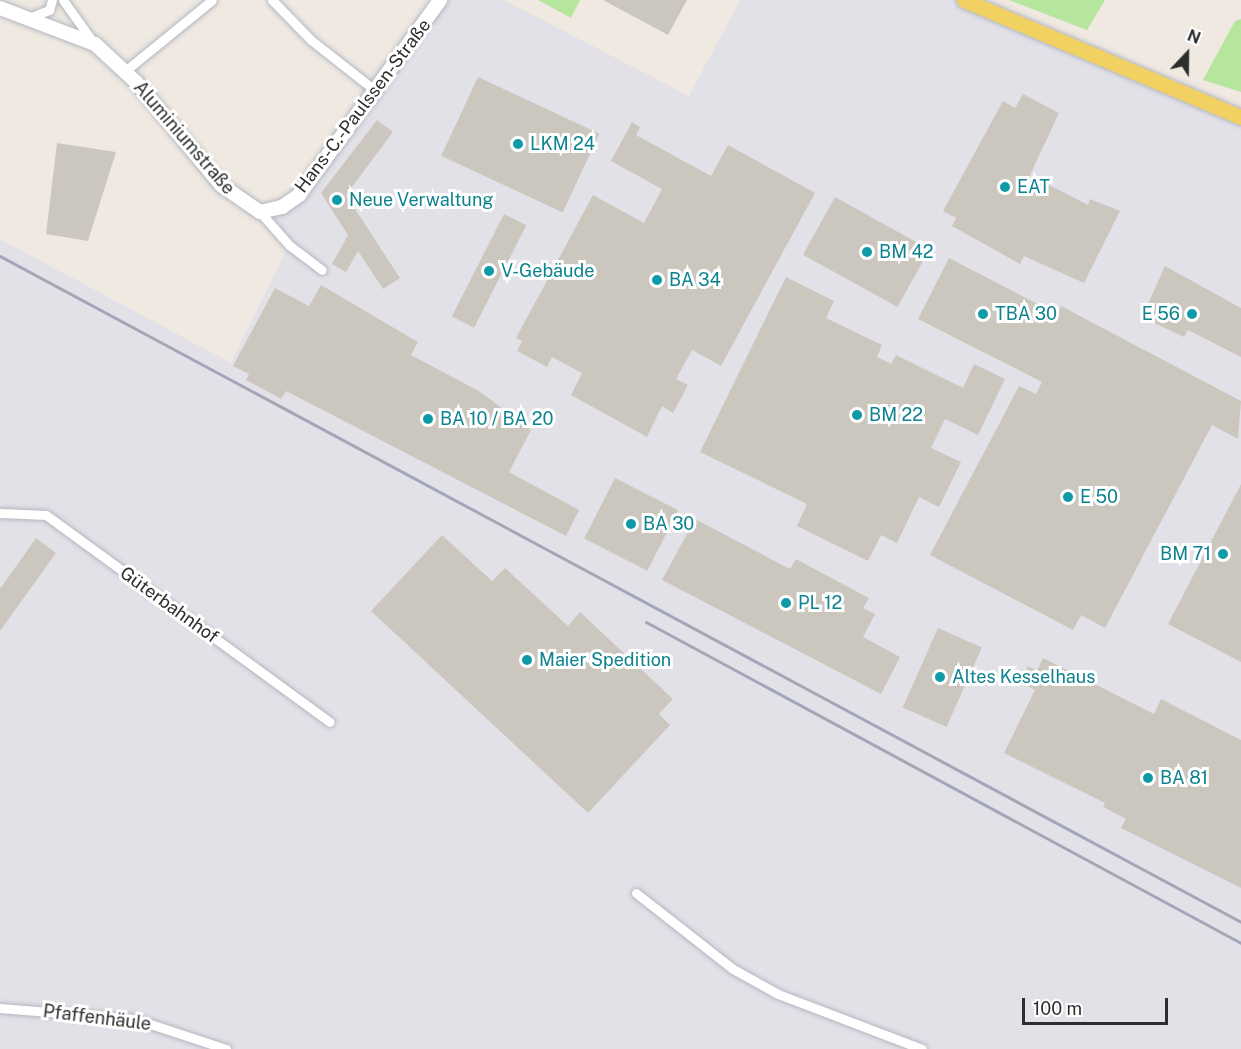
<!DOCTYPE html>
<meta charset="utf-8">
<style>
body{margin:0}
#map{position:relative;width:1241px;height:1049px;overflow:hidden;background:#efe9e1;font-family:"Public Sans",sans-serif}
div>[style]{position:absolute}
.industrial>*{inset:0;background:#e3e1e8}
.green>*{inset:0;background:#b6e59e}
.building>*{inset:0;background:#cbc7bf;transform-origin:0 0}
.roads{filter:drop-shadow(0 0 2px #b4b7c1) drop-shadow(0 0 2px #b4b7c1)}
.street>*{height:9px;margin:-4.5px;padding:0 4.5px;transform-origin:4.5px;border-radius:4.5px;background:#fff}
.secondary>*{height:14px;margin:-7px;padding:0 7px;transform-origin:7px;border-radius:7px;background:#fff}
.primary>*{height:15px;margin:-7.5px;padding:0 7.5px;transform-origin:7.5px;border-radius:7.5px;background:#f2d163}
.rail>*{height:3px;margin:-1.5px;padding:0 1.5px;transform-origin:1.5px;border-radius:1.5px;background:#a3a6b8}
.dots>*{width:16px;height:16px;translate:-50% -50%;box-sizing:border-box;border:3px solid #fff;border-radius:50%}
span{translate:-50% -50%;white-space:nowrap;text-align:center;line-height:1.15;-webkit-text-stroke:6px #fff;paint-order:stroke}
.street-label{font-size:18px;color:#2e2e2e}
.culture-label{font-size:18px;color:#0d838f}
.left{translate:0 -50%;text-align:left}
.right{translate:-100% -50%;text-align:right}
.north{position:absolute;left:1157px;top:24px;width:60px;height:60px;-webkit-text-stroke:4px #fff;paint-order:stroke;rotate:22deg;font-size:16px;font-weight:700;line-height:24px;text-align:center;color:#2e2e2e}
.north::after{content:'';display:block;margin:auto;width:21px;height:27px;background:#2e2e2e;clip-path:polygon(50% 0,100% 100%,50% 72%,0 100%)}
.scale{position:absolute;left:1022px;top:998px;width:146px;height:27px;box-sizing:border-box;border:3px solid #2e2e2e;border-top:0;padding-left:8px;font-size:18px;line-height:21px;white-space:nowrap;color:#2e2e2e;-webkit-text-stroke:4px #fff;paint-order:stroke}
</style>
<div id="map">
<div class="industrial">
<div style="clip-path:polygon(440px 0,504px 0,689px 96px,740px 0,964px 0,1241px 117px,1241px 1049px,0 1049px,0 239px,231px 363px,289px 245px,260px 212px,282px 207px)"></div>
</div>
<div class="green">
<div style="clip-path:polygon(538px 0,580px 0,571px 18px)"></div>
<div style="clip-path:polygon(1009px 0,1105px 0,1087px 30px)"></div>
<div style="clip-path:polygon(1241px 19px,1241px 92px,1203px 80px,1235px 21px)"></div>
</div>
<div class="building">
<div style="clip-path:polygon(603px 0,687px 0,668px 35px)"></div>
<div style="left:478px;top:77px;width:134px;height:87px;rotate:25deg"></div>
<div style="clip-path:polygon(1023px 94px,1059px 113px,1030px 175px,1088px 205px,1090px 199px,1120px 211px,1084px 283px,1024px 256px,1020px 264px,952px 226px,956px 218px,943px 211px,1003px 101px,1015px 108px)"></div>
<div style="clip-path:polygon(377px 120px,393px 132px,346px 195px,400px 278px,383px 289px,358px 251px,346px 272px,332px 264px,348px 235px,321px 193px)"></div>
<div style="clip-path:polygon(632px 122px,640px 127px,636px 135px,711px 176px,728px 145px,815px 193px,721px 366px,692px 350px,676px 379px,688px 385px,673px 413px,662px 406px,647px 437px,571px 395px,582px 373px,552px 357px,547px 367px,517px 351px,522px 341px,516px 338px,593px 195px,644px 223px,662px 189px,611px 161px)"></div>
<div style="clip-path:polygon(57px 143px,116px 152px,88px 241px,46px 234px)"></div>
<div style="left:835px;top:197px;width:108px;height:66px;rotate:29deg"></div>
<div style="left:504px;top:214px;width:25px;height:115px;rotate:27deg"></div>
<div style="clip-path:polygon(949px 258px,1057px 314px,1061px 306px,1241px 401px,1238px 439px,1212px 425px,1105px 628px,1081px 615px,1073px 630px,930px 555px,1019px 386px,1036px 394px,1042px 382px,918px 319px)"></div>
<div style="clip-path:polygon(1165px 266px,1241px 308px,1241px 357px,1188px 330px,1184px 337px,1142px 317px)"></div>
<div style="clip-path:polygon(786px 277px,834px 301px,826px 318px,882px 345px,877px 357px,891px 364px,896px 355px,963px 388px,974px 364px,1005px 379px,978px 435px,945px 419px,931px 448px,961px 462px,939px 507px,919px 497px,897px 543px,881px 535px,868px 561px,797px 526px,807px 504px,700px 452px)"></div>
<div style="clip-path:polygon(321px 285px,418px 342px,411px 355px,479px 391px,531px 430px,509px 472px,579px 510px,566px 536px,286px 391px,281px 399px,246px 380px,249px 374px,233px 366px,275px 288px,309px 306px)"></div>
<div style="left:615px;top:478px;width:71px;height:68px;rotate:27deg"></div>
<div style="clip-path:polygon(1241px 484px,1241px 662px,1168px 624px)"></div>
<div style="clip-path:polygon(695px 519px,790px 569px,796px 559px,869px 598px,863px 608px,875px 614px,863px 637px,900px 657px,881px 694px,662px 580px)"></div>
<div style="clip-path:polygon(442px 535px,492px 581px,505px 568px,568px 626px,580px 612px,673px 699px,659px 714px,670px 725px,588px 813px,371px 611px)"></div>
<div style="clip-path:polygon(36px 538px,56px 553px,0 631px,0 589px)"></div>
<div style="left:938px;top:628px;width:48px;height:87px;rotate:24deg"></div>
<div style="clip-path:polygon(1043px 658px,1154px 714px,1161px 699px,1241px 740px,1241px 888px,1121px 828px,1126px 819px,1103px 807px,1105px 803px,1004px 753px,1035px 690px,1026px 685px,1030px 677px,1024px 674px,1028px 666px,1037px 671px)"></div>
</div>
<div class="roads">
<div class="street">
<div style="left:63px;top:0;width:52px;rotate:54.5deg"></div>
<div style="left:272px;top:0;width:56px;rotate:45.7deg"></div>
<div style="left:311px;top:40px;width:84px;rotate:38.2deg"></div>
<div style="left:29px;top:18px;width:22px;rotate:-22deg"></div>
<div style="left:49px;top:10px;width:10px;rotate:-73deg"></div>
<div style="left:125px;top:71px;width:112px;rotate:-39.2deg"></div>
<div style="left:260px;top:212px;width:44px;rotate:48.7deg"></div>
<div style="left:289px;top:245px;width:41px;rotate:37.1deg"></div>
<div style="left:0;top:513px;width:46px;rotate:2.5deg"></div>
<div style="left:46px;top:515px;width:351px;rotate:36.1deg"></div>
<div style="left:636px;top:893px;width:123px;rotate:38.1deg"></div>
<div style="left:733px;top:969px;width:51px;rotate:29.1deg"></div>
<div style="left:778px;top:994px;width:154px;rotate:20.9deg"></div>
<div style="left:0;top:1008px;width:135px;rotate:4.7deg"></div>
<div style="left:135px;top:1019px;width:96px;rotate:18.2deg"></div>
</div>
<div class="secondary">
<div style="left:0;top:8px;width:102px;rotate:20.8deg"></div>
<div style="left:95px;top:44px;width:56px;rotate:42.8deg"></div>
<div style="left:136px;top:82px;width:134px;rotate:50.5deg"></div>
<div style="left:221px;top:185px;width:47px;rotate:34.7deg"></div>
<div style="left:260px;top:212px;width:23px;rotate:-13deg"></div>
<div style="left:282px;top:207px;width:21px;rotate:-35deg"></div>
<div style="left:299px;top:195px;width:241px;rotate:-54.1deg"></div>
</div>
<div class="primary">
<div style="left:964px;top:0;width:301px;rotate:22.9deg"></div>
</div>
</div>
<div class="rail">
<div style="left:0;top:256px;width:1408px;rotate:28.22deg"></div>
<div style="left:646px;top:622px;width:676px;rotate:28.35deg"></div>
</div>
<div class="dots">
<div style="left:518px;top:144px;background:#0f9aa8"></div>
<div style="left:1005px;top:187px;background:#0f9aa8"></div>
<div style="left:337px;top:200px;background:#0f9aa8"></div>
<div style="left:867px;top:252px;background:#0f9aa8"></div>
<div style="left:489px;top:271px;background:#0f9aa8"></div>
<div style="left:657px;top:280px;background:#0f9aa8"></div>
<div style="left:983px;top:314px;background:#0f9aa8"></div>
<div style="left:1192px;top:314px;background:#0f9aa8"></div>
<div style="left:857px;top:415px;background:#0f9aa8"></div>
<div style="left:428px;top:419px;background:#0f9aa8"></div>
<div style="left:1068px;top:497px;background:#0f9aa8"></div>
<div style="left:631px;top:524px;background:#0f9aa8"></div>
<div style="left:1223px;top:554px;background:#0f9aa8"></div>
<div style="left:786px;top:603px;background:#0f9aa8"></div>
<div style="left:527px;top:660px;background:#0f9aa8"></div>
<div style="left:940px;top:677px;background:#0f9aa8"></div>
<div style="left:1148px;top:778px;background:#0f9aa8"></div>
</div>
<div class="street-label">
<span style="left:363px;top:106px;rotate:-53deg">Hans-C.-Paulssen-Straße</span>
<span style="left:184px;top:138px;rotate:49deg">Aluminiumstraße</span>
<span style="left:169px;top:605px;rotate:36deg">Güterbahnhof</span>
<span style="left:97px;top:1018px;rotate:7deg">Pfaffenhäule</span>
</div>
<div class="culture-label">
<span class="left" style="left:530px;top:144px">LKM 24</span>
<span class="left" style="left:1017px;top:187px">EAT</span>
<span class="left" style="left:349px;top:200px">Neue Verwaltung</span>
<span class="left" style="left:879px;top:252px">BM 42</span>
<span class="left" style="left:501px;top:271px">V-Gebäude</span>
<span class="left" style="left:669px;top:280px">BA 34</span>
<span class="left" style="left:995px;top:314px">TBA 30</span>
<span class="right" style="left:1180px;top:314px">E 56</span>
<span class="left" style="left:869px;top:415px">BM 22</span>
<span class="left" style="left:440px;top:419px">BA 10 / BA 20</span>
<span class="left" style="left:1080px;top:497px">E 50</span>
<span class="left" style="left:643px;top:524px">BA 30</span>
<span class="right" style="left:1211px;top:554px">BM 71</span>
<span class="left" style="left:798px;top:603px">PL 12</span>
<span class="left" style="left:539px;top:660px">Maier Spedition</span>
<span class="left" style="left:952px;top:677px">Altes Kesselhaus</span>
<span class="left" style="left:1160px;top:778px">BA 81</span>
</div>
<div class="north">N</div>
<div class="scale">100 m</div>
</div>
